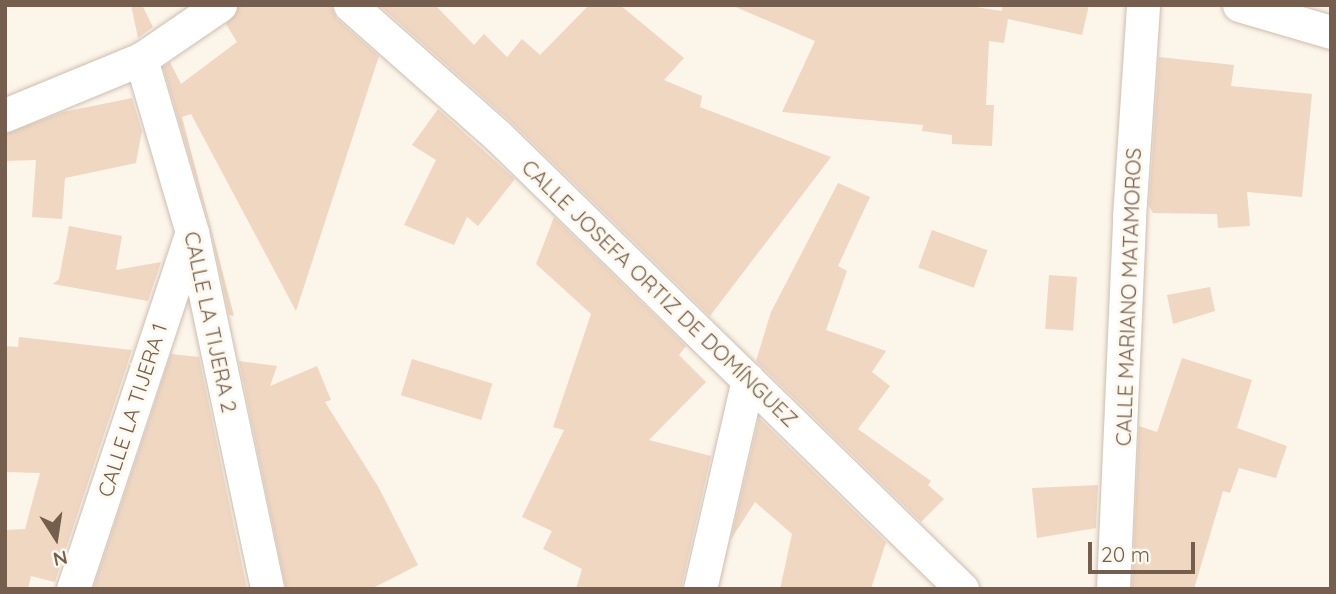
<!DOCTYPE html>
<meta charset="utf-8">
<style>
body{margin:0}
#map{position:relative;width:1336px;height:594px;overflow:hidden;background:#fcf5e9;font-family:Quicksand,sans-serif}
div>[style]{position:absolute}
.building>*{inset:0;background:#f0d7c2;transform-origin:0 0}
.roads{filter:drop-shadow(0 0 2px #cdbeaf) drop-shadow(0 0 2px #cdbeaf)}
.minor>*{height:33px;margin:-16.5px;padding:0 16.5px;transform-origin:16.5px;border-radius:16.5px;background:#fff}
span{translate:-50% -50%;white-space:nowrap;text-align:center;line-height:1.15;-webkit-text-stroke:6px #fef9ef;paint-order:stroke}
.street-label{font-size:21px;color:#755e4d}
.frame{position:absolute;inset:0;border:7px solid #755e4d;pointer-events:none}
.north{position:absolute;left:21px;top:503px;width:70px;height:70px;-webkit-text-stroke:5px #fef9ef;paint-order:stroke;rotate:168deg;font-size:19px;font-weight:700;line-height:28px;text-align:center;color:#755e4d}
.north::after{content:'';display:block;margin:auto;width:24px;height:32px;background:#755e4d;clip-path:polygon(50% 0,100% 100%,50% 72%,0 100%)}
.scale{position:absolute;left:1088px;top:542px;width:107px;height:32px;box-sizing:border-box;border:4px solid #755e4d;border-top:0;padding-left:9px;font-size:21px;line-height:24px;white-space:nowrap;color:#755e4d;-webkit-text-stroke:5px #fef9ef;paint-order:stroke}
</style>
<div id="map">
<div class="building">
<div style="clip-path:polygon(131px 5px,142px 5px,153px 27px,138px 38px)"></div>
<div style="clip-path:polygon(239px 5px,331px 5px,337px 19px,379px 56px,296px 311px,191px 114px,182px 117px,234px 316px,229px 315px,210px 227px,163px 67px,170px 62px,181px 84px,237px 42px,226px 24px)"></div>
<div style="clip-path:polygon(379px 5px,435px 5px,474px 45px,484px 34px,507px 57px,522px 39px,540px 55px,589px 5px,620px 5px,684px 58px,664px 80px,702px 96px,700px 107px,831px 157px,710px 316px,510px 121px)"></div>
<div style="clip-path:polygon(731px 5px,963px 5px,1002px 11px,1002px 5px,1089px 5px,1082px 35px,1008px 19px,1004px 43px,989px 41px,986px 105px,994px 105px,992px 146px,952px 144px,952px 135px,922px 131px,923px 125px,782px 112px,815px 41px)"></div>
<div style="clip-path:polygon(1159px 57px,1234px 65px,1231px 86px,1312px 94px,1302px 197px,1247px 192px,1250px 226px,1218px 228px,1217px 214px,1153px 213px,1149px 206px)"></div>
<div style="clip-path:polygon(132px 98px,142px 131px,136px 163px,65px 178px,62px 219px,32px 217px,36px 160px,5px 161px,5px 134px,63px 112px)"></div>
<div style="clip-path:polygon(438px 109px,515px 179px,478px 226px,467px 217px,454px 245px,404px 225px,436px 160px,412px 145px)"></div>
<div style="clip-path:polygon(838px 183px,870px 197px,838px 266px,847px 271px,826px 330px,886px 351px,872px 372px,890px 386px,858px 429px,931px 481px,928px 485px,944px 499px,921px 522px,756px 361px,771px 312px)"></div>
<div style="clip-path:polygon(554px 217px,686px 346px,679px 355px,706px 382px,649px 440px,711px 456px,681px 589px,576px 589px,582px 569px,543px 549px,552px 531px,522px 517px,564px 430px,553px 427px,591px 314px,536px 264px)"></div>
<div style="clip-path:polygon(69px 226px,122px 236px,116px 270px,161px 262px,148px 301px,53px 284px,59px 279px)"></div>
<div style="left:932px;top:230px;width:59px;height:40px;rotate:20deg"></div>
<div style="left:1049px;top:275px;width:28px;height:54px;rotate:4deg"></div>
<div style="clip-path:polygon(1210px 287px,1215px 311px,1173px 324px,1167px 295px)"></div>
<div style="clip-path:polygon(19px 337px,132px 350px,55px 582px,31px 576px,28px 589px,5px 589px,5px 530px,25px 529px,40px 473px,5px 472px,5px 346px,18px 347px)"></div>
<div style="clip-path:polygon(171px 354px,199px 357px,247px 589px,93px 589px)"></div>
<div style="clip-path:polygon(1182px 358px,1252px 380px,1237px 428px,1287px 446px,1276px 478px,1239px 468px,1230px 493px,1223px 491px,1194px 589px,1132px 589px,1139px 426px,1157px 432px)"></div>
<div style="left:412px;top:359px;width:84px;height:38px;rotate:17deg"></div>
<div style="clip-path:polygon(239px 361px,277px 366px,270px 386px,317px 366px,331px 400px,325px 402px,379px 488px,418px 565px,371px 589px,286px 589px)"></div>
<div style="clip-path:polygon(759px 418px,886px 542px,871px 589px,780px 589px,792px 534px,755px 502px,731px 539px)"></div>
<div style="clip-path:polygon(1098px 485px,1096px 528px,1037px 538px,1032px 488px)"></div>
</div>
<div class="roads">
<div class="minor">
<div style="left:350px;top:5px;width:196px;rotate:41.5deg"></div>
<div style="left:497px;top:135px;width:650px;rotate:44.31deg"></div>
<div style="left:1239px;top:5px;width:96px;rotate:16.4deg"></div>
<div style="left:141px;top:59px;width:180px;rotate:73.6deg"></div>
<div style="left:192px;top:232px;width:365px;rotate:78.1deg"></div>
<div style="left:5px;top:115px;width:147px;rotate:-22.4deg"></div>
<div style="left:141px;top:59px;width:96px;rotate:-34.4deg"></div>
<div style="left:73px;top:589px;width:374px;rotate:-71.6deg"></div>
<div style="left:700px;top:589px;width:215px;rotate:-77.1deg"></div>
<div style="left:1113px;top:589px;width:372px;rotate:-87.5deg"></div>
<div style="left:1129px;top:217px;width:212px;rotate:-86.2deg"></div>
</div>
</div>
<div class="street-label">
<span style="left:660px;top:293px;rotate:44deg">CALLE JOSEFA ORTIZ DE DOMÍNGUEZ</span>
<span style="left:1128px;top:297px;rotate:-88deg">CALLE MARIANO MATAMOROS</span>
<span style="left:211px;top:322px;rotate:78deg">CALLE LA TIJERA 2</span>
<span style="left:132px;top:410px;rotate:-72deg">CALLE LA TIJERA 1</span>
</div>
<div class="frame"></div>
<div class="north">N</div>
<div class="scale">20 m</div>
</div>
